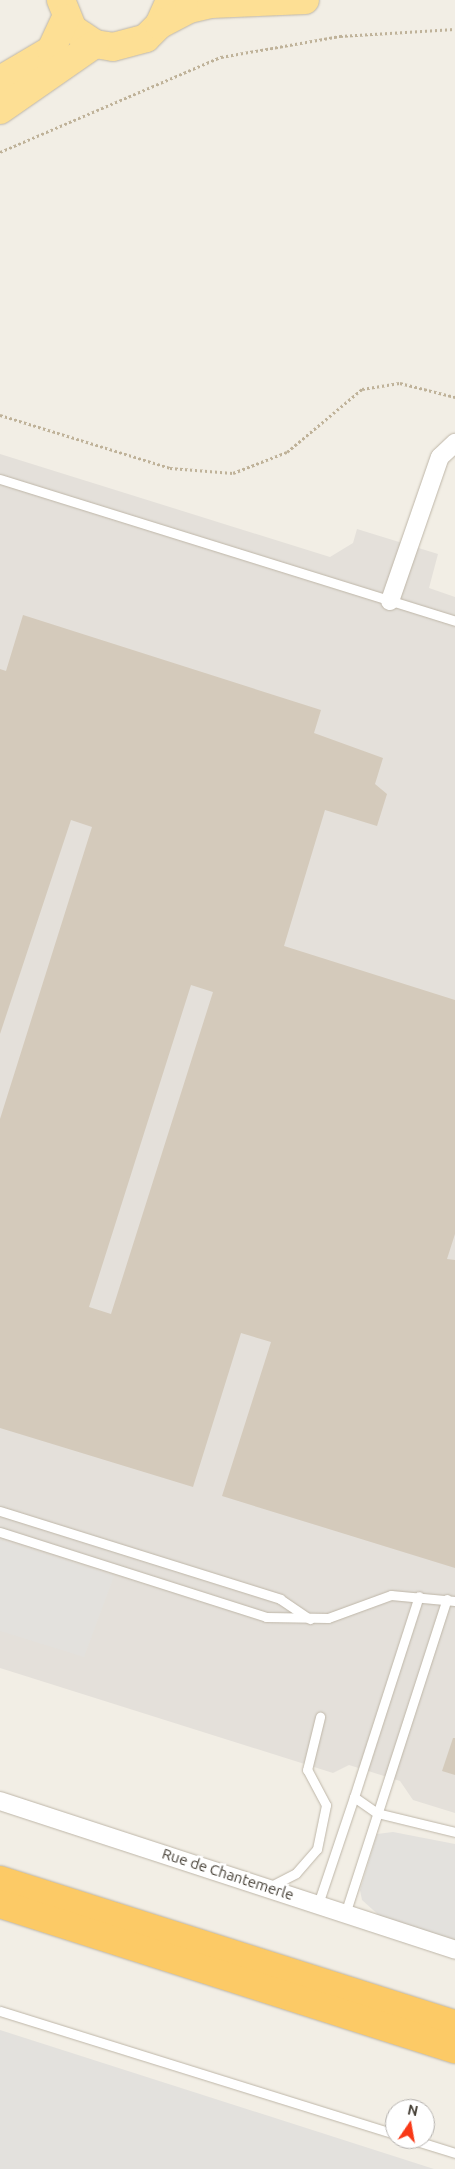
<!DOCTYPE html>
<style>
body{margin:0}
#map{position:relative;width:455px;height:2169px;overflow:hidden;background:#f2eee5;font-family:Ubuntu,sans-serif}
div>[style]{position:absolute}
.industrial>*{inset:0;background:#e4e0da}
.parking>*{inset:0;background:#e3e1dd}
.building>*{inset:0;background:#d4cabb}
.path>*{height:2.5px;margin-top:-1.25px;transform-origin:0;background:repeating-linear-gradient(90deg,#bfb299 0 2.5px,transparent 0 5px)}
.roads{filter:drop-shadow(0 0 1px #beb6a8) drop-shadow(0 0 1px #beb6a8)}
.service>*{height:9px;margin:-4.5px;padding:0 4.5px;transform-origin:4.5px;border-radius:4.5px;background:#fff}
.minor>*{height:18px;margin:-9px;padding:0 9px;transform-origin:9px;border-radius:9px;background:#fff}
.primary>*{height:28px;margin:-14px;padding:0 14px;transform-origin:14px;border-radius:14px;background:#fddf94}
.motorway>*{height:28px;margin:-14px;padding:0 14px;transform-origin:14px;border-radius:14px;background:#fcca66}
span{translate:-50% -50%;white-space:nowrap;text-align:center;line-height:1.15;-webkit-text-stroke:5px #fff;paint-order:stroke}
.street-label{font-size:15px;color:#453f35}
.north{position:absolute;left:385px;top:2099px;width:50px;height:50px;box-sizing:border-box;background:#fff;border:1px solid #b5b2ae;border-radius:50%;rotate:12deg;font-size:14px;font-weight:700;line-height:20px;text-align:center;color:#453f35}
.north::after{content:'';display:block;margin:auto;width:18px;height:22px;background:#f83917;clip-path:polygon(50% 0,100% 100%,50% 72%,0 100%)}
</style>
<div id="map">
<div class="industrial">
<div style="clip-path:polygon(0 454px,330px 557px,353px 543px,357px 529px,438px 554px,429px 588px,455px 597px,455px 1813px,413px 1800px,400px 1781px,349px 1765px,333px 1773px,0 1668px)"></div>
</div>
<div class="parking">
<div style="clip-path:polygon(0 1540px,114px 1576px,84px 1657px,0 1631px)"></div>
<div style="clip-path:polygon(393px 1832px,455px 1844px,455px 1940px,382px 1918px,362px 1900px,360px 1890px,377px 1834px)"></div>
<div style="clip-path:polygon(0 2030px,434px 2169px,0 2169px)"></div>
</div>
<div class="building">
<div style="clip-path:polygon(evenodd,23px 615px,321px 710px,314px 733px,383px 758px,375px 784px,387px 794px,377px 826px,325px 810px,284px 946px,455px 1000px,455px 1234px,447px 1259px,455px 1260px,455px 1568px,222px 1496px,271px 1342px,241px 1333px,193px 1487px,0 1428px,0 1119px,92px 827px,71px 820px,0 1034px,0 669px,6px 671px,23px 615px,191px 985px,213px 992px,111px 1314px,89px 1307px,191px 985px)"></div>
<div style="clip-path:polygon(453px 1738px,455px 1738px,455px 1775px,442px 1771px)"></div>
</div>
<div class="path">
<div style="left:0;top:152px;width:241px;rotate:-23.3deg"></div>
<div style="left:221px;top:57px;width:121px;rotate:-10deg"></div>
<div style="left:340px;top:36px;width:115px;rotate:-3.5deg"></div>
<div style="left:0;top:415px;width:178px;rotate:17.3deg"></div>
<div style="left:170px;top:468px;width:63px;rotate:4.5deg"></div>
<div style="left:233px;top:473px;width:58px;rotate:-21.3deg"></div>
<div style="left:287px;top:452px;width:98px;rotate:-40deg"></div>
<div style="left:362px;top:389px;width:38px;rotate:-9deg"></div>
<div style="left:400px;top:383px;width:57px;rotate:14.3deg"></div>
</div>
<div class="roads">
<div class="service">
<div style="left:0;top:479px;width:477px;rotate:17.3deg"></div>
<div style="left:0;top:1511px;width:294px;rotate:17.4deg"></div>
<div style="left:280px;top:1599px;width:36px;rotate:34deg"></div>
<div style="left:0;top:1532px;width:279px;rotate:17.7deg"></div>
<div style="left:266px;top:1617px;width:62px;rotate:0.9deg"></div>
<div style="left:328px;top:1618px;width:67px;rotate:-20.1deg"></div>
<div style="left:391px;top:1595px;width:64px;rotate:5.4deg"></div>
<div style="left:354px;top:1797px;width:211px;rotate:-72.1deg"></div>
<div style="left:269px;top:1887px;width:30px;rotate:-27deg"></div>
<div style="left:296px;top:1873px;width:32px;rotate:-49deg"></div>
<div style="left:317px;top:1849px;width:45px;rotate:-78.4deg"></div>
<div style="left:326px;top:1805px;width:40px;rotate:-118deg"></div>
<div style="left:307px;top:1770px;width:55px;rotate:-76.2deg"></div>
<div style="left:318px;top:1904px;width:113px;rotate:-71.4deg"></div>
<div style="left:354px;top:1797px;width:28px;rotate:35deg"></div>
<div style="left:377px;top:1813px;width:80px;rotate:13.7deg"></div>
<div style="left:345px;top:1914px;width:331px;rotate:-72.1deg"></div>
<div style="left:0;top:2011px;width:414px;rotate:17.3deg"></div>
<div style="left:410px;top:2139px;width:47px;rotate:17.3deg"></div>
</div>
<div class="minor">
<div style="left:390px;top:601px;width:152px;rotate:-70.9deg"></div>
<div style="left:440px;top:457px;width:21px;rotate:-43deg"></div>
<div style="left:0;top:1801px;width:479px;rotate:18.1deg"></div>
</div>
<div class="primary">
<div style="left:61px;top:0;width:31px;rotate:68deg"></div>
<div style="left:73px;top:29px;width:27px;rotate:34deg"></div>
<div style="left:95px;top:44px;width:18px;rotate:9deg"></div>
<div style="left:113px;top:47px;width:34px;rotate:-15deg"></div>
<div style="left:146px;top:38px;width:18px;rotate:-45deg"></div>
<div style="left:159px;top:25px;width:27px;rotate:-66deg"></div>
<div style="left:159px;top:25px;width:34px;rotate:-28deg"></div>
<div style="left:189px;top:9px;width:23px;rotate:-13deg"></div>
<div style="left:211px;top:4px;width:94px;rotate:-2.4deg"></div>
<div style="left:0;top:80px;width:59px;rotate:-30.5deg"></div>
<div style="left:51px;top:50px;width:35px;rotate:-65deg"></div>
<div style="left:0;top:110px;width:116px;rotate:-34.8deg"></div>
</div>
<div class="motorway">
<div style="left:0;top:1880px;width:477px;rotate:17.6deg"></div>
<div style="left:0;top:1904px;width:478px;rotate:17.7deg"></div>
</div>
</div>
<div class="street-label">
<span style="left:228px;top:1874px;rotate:18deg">Rue de Chantemerle</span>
</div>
<div class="north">N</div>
</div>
